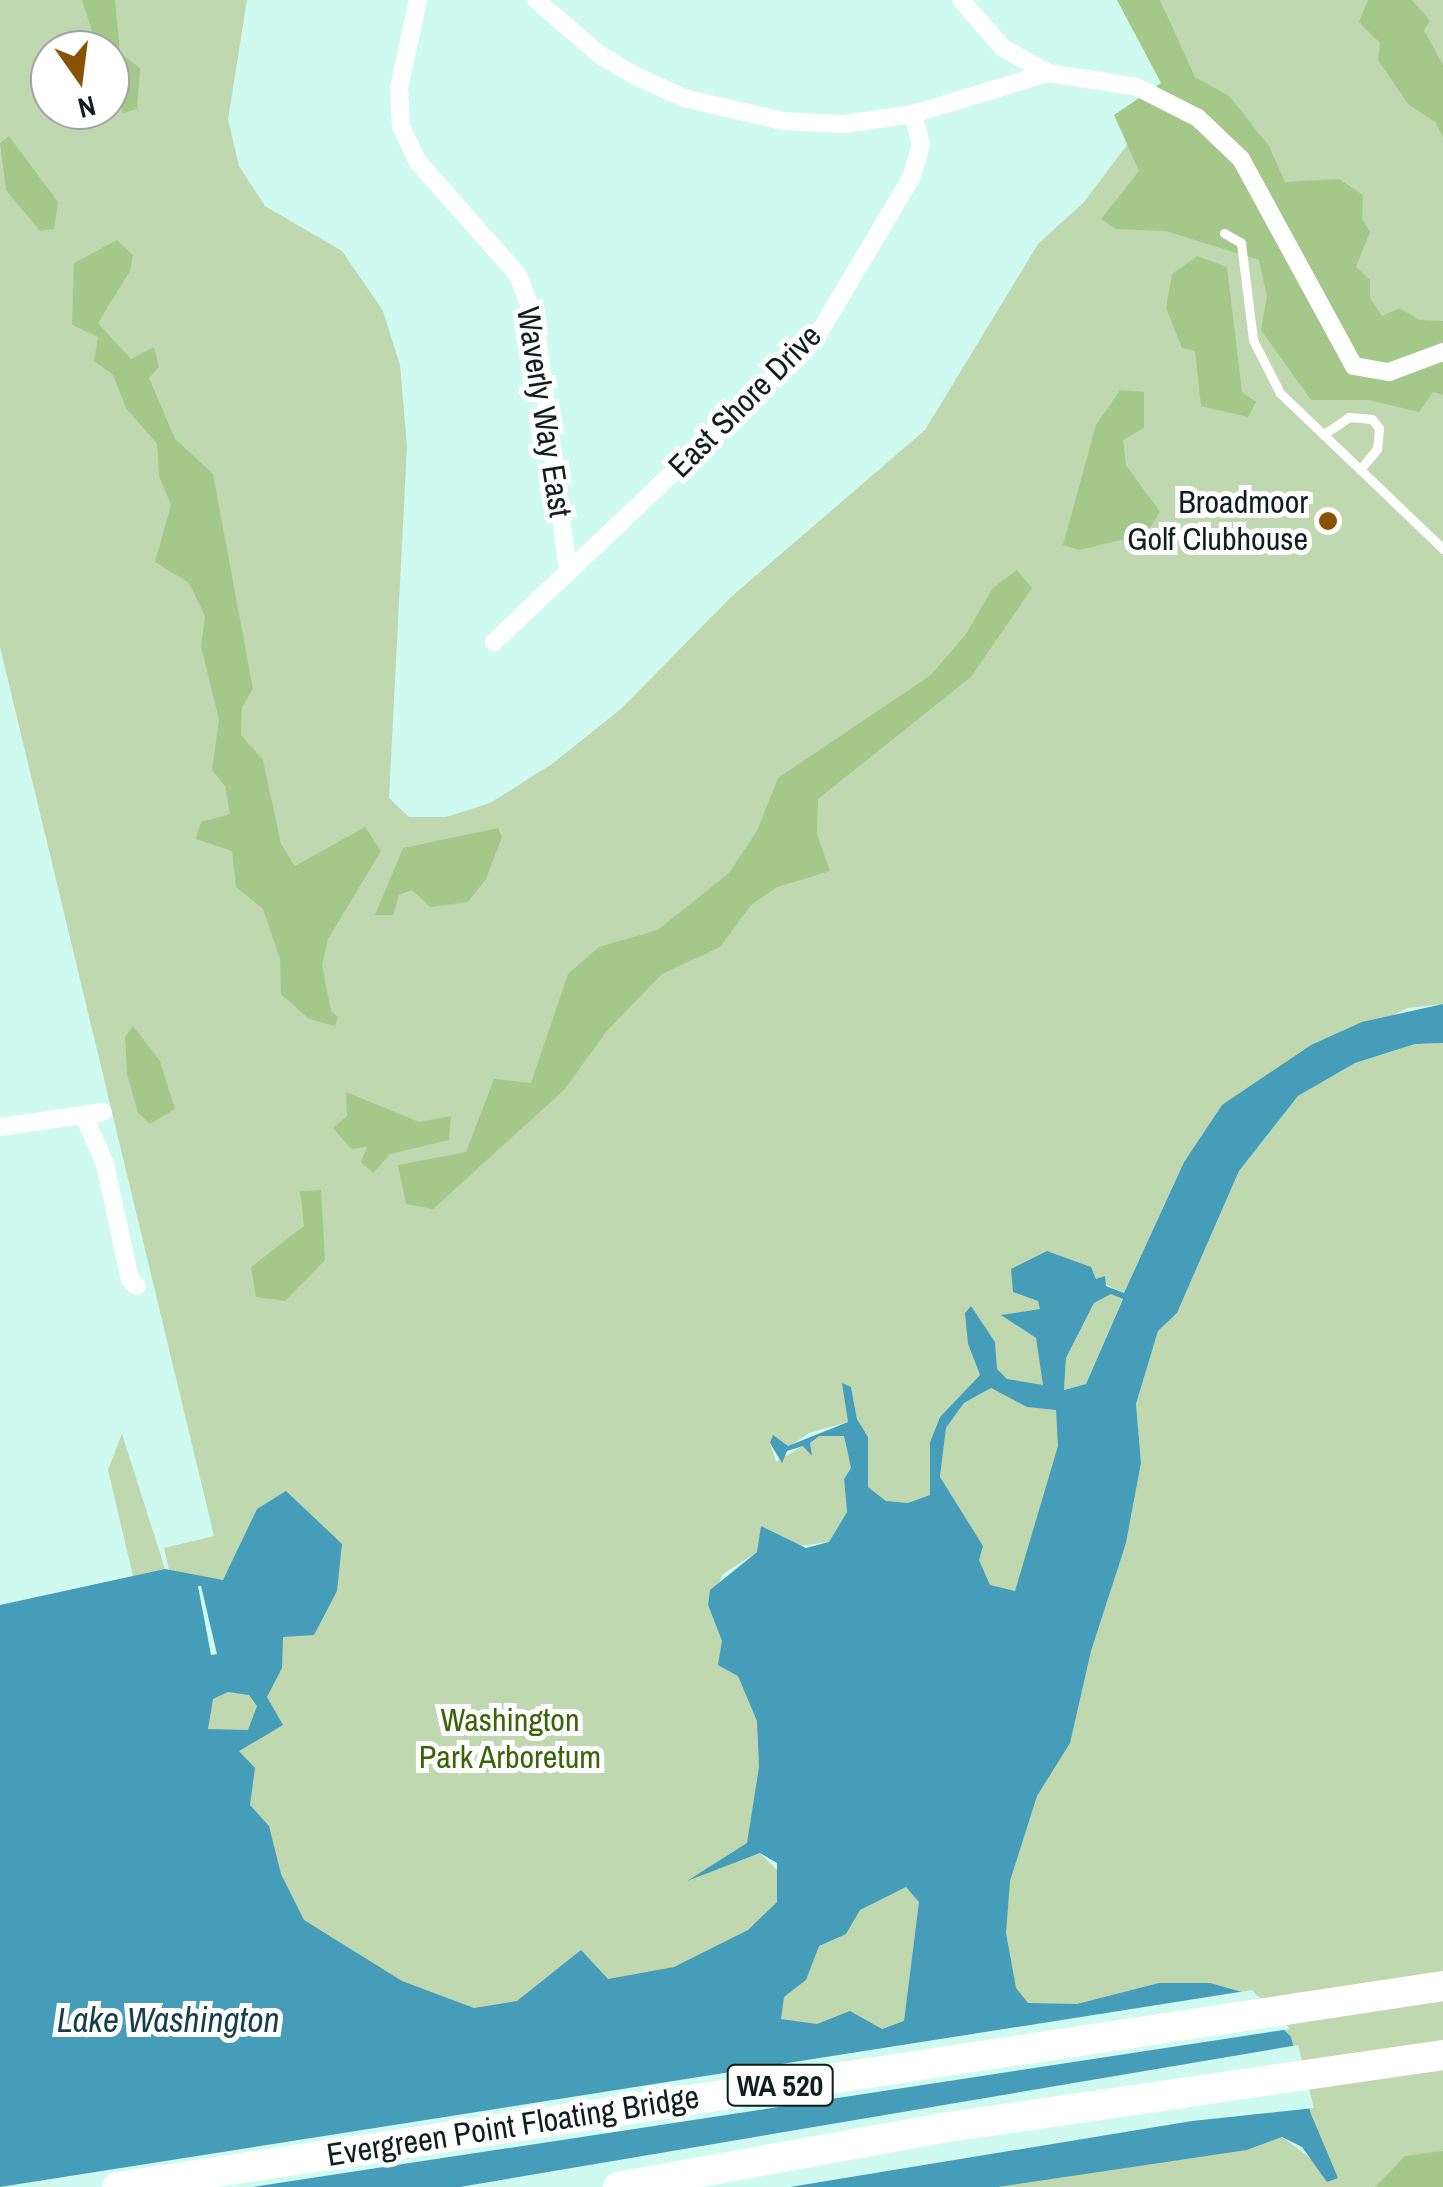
<!DOCTYPE html>
<style>
body{margin:0}
#map{position:relative;width:1443px;height:2187px;overflow:hidden;background:#cefaef;font-family:"Archivo Narrow",sans-serif}
div>[style]{position:absolute}
.green>*{inset:0;background:#c0d8b0}
.forest>*{inset:0;background:#a3c88a}
.water>*{inset:0;background:#459dba}
.pier>*{inset:0;background:#cefaef}
.lane>*{height:9px;margin:-4.5px;padding:0 4.5px;transform-origin:4.5px;border-radius:4.5px;background:#fff}
.street>*{height:18px;margin:-9px;padding:0 9px;transform-origin:9px;border-radius:9px;background:#fff}
.highway>*{height:30px;margin:-15px;padding:0 15px;transform-origin:15px;border-radius:15px;background:#fff}
.dots>*{width:28px;height:28px;translate:-50% -50%;box-sizing:border-box;border:5px solid #fff;border-radius:50%}
span{translate:-50% -50%;white-space:nowrap;text-align:center;line-height:1.15;-webkit-text-stroke:10px #fff;paint-order:stroke}
.shield-label span{padding:2px 8px;background:#fff;border:2px solid;border-radius:8px;-webkit-text-stroke-width:0}
.shield-label{font-size:30px;color:#0f1f1c;font-weight:700}
.street-label{font-size:32px;color:#0f1f1c}
.poi-label{font-size:32px;color:#0f1f1c}
.right{translate:-100% -50%;text-align:right}
.park-label{font-size:32px;color:#396408}
.water-label{font-size:35px;color:#153d4a;font-style:italic}
.north{position:absolute;left:30px;top:30px;width:100px;height:100px;box-sizing:border-box;background:#fff;border:2px solid #9fa5a4;border-radius:50%;rotate:166deg;font-size:28px;font-weight:700;line-height:40px;text-align:center;color:#0f1f1c}
.north::after{content:'';display:block;margin:auto;width:35px;height:45px;background:#895203;clip-path:polygon(50% 0,100% 100%,50% 72%,0 100%)}
</style>
<div id="map">
<div class="green">
<div style="clip-path:polygon(evenodd,0 0,247px 0,228px 119px,239px 166px,265px 206px,342px 251px,383px 311px,400px 365px,407px 446px,389px 798px,409px 817px,446px 817px,490px 803px,552px 764px,622px 708px,731px 597px,925px 430px,1038px 244px,1084px 202px,1185px 68px,1147px 0,1443px 0,1443px 1004px,1407px 1008px,1222px 1105px,1184px 1162px,1124px 1293px,1096px 1280px,1091px 1267px,1047px 1251px,1040px 1309px,1003px 1315px,1036px 1338px,1044px 1386px,1007px 1379px,996px 1369px,995px 1342px,970px 1307px,968px 1344px,980px 1375px,940px 1417px,930px 1442px,930px 1495px,909px 1504px,886px 1501px,868px 1487px,868px 1437px,857px 1419px,851px 1388px,843px 1384px,848px 1422px,809px 1433px,790px 1446px,770px 1443px,776px 1462px,819px 1436px,844px 1436px,851px 1468px,844px 1479px,847px 1512px,829px 1542px,757px 1552px,723px 1574px,708px 1605px,722px 1641px,759px 1672px,765px 1845px,688px 1880px,760px 1853px,780px 1873px,777px 1902px,729px 1959px,0 2187px,0 1781px,187px 1695px,257px 1509px,224px 1581px,174px 1592px,164px 1548px,214px 1536px,0 647px,0 0,50px 50px,110px 50px,110px 110px,50px 110px,50px 50px)"></div>
<div style="clip-path:polygon(1443px 1043px,1443px 2187px,974px 2187px,1103px 2151px,1248px 2150px,1282px 2137px,1337px 2178px,1311px 2114px,1291px 2037px,726px 2070px,777px 1934px,907px 1815px,965px 1988px,1126px 1543px,1141px 1463px,1136px 1404px,1158px 1331px,1177px 1313px,1239px 1171px,1298px 1096px,1355px 1063px,1415px 1044px)"></div>
<div style="clip-path:polygon(1111px 1293px,1123px 1298px,1086px 1384px,1064px 1390px,1066px 1358px,1094px 1303px)"></div>
<div style="clip-path:polygon(991px 1388px,1027px 1406px,1059px 1401px,1077px 1421px,1026px 1614px,981px 1591px,940px 1477px,946px 1428px,964px 1403px)"></div>
<div style="clip-path:polygon(122px 1434px,165px 1569px,133px 1576px,108px 1470px)"></div>
</div>
<div class="forest">
<div style="clip-path:polygon(82px 0,115px 0,120px 53px,140px 68px,137px 109px,123px 113px,110px 81px,110px 50px,98px 50px)"></div>
<div style="clip-path:polygon(1117px 0,1160px 0,1195px 77px,1229px 96px,1269px 146px,1285px 182px,1339px 179px,1363px 195px,1362px 219px,1370px 232px,1356px 267px,1370px 280px,1370px 298px,1382px 316px,1400px 308px,1419px 320px,1443px 321px,1443px 395px,1433px 392px,1419px 412px,1369px 400px,1311px 400px,1261px 330px,1267px 297px,1259px 260px,1166px 231px,1116px 229px,1101px 219px,1139px 171px,1114px 115px,1161px 83px)"></div>
<div style="clip-path:polygon(1368px 0,1412px 0,1430px 21px,1424px 30px,1443px 65px,1443px 137px,1435px 122px,1408px 104px,1378px 60px,1380px 43px,1359px 22px)"></div>
<div style="clip-path:polygon(9px 136px,58px 202px,54px 229px,40px 231px,6px 190px,0 143px)"></div>
<div style="clip-path:polygon(117px 240px,133px 255px,130px 271px,98px 323px,131px 359px,154px 347px,159px 367px,149px 378px,175px 439px,213px 474px,253px 689px,242px 707px,241px 735px,263px 760px,281px 844px,295px 866px,365px 827px,381px 851px,328px 939px,322px 965px,331px 1011px,338px 1017px,335px 1026px,309px 1019px,281px 994px,280px 959px,263px 909px,236px 887px,232px 851px,196px 839px,201px 822px,230px 814px,225px 786px,212px 770px,219px 720px,201px 646px,205px 616px,189px 583px,155px 562px,171px 505px,159px 476px,157px 444px,126px 408px,113px 375px,94px 361px,98px 337px,72px 325px,74px 263px)"></div>
<div style="clip-path:polygon(1197px 256px,1227px 267px,1242px 392px,1256px 402px,1248px 417px,1201px 406px,1195px 351px,1182px 348px,1166px 308px,1172px 274px)"></div>
<div style="clip-path:polygon(1120px 390px,1144px 392px,1144px 428px,1123px 440px,1126px 465px,1160px 512px,1146px 534px,1079px 550px,1063px 545px,1096px 425px)"></div>
<div style="clip-path:polygon(1017px 570px,1032px 588px,971px 677px,818px 799px,817px 834px,830px 871px,777px 887px,751px 905px,720px 947px,662px 974px,607px 1031px,564px 1090px,433px 1209px,406px 1204px,398px 1165px,466px 1152px,494px 1079px,531px 1083px,568px 974px,599px 947px,658px 930px,729px 873px,757px 831px,778px 778px,931px 675px,966px 634px,993px 588px)"></div>
<div style="clip-path:polygon(498px 828px,502px 837px,486px 879px,468px 902px,430px 907px,412px 890px,399px 895px,393px 915px,375px 915px,403px 848px)"></div>
<div style="clip-path:polygon(133px 1026px,160px 1061px,175px 1109px,150px 1124px,138px 1113px,127px 1074px,125px 1037px)"></div>
<div style="clip-path:polygon(346px 1092px,419px 1122px,451px 1116px,449px 1140px,390px 1154px,373px 1173px,361px 1162px,367px 1147px,351px 1149px,333px 1128px,347px 1116px)"></div>
<div style="clip-path:polygon(321px 1190px,325px 1260px,285px 1301px,256px 1297px,251px 1267px,304px 1226px,300px 1191px)"></div>
<div style="clip-path:polygon(1443px 2151px,1443px 2187px,1375px 2187px,1405px 2156px)"></div>
</div>
<div class="water">
<div style="clip-path:polygon(evenodd,1443px 1004px,1443px 1043px,1415px 1044px,1355px 1063px,1298px 1096px,1239px 1171px,1177px 1313px,1158px 1331px,1136px 1404px,1141px 1463px,1126px 1543px,1091px 1651px,1070px 1743px,1037px 1796px,1010px 1881px,1006px 1933px,1016px 1988px,1028px 2003px,1077px 2004px,1159px 1983px,1210px 1983px,1249px 1994px,1291px 2037px,1311px 2114px,1338px 2178px,1327px 2182px,1302px 2147px,1282px 2137px,1247px 2150px,998px 2187px,0 2187px,0 1605px,165px 1569px,223px 1580px,257px 1509px,286px 1491px,342px 1544px,337px 1591px,314px 1635px,283px 1637px,282px 1668px,267px 1697px,283px 1725px,239px 1751px,255px 1768px,250px 1805px,269px 1826px,281px 1874px,304px 1920px,402px 1981px,474px 2008px,517px 2001px,581px 1950px,608px 1979px,674px 1967px,748px 1930px,777px 1902px,777px 1863px,760px 1853px,687px 1881px,747px 1843px,759px 1767px,757px 1721px,738px 1676px,718px 1665px,722px 1641px,708px 1605px,710px 1590px,757px 1552px,761px 1526px,806px 1548px,829px 1542px,847px 1512px,844px 1479px,851px 1468px,844px 1436px,819px 1436px,810px 1443px,812px 1456px,803px 1446px,787px 1451px,782px 1463px,770px 1443px,773px 1435px,788px 1446px,848px 1422px,842px 1383px,851px 1387px,857px 1419px,868px 1437px,868px 1487px,886px 1501px,908px 1503px,930px 1495px,930px 1442px,940px 1417px,980px 1375px,968px 1344px,965px 1313px,971px 1306px,995px 1342px,997px 1369px,1007px 1379px,1043px 1385px,1036px 1338px,1001px 1315px,1040px 1309px,1038px 1301px,1013px 1292px,1011px 1269px,1047px 1251px,1091px 1267px,1096px 1279px,1105px 1276px,1106px 1286px,1124px 1293px,1184px 1162px,1222px 1105px,1311px 1045px,1362px 1022px,1443px 1004px,1111px 1294px,1123px 1299px,1086px 1384px,1064px 1390px,1066px 1358px,1094px 1303px,1111px 1294px,1443px 1004px,991px 1388px,1027px 1407px,1056px 1410px,1058px 1446px,1015px 1591px,990px 1585px,979px 1560px,983px 1546px,940px 1477px,946px 1428px,964px 1403px,991px 1388px,1443px 1004px,228px 1692px,249px 1695px,257px 1706px,248px 1730px,208px 1729px,213px 1699px,228px 1692px,1443px 1004px,906px 1887px,919px 1902px,904px 2021px,882px 2029px,850px 2011px,817px 2024px,781px 2019px,784px 1997px,806px 1980px,819px 1946px,846px 1934px,860px 1910px,906px 1887px)"></div>
</div>
<div class="pier">
<div style="clip-path:polygon(198px 1586px,201px 1586px,217px 1654px,211px 1655px)"></div>
<div style="clip-path:polygon(1252px 1990px,1290px 2029px,253px 2187px,0 2187px)"></div>
<div style="clip-path:polygon(1298px 2045px,1314px 2108px,1192px 2121px,790px 2187px,460px 2187px)"></div>
</div>
<div class="lane">
<div style="left:1224px;top:233px;width:20px;rotate:30deg"></div>
<div style="left:1241px;top:243px;width:98px;rotate:82.9deg"></div>
<div style="left:1253px;top:340px;width:59px;rotate:63deg"></div>
<div style="left:1280px;top:393px;width:226px;rotate:43.7deg"></div>
<div style="left:1324px;top:434px;width:30px;rotate:-34deg"></div>
<div style="left:1349px;top:417px;width:23px;rotate:5deg"></div>
<div style="left:1372px;top:419px;width:11px;rotate:52deg"></div>
<div style="left:1379px;top:428px;width:21px;rotate:95deg"></div>
<div style="left:1377px;top:449px;width:26px;rotate:130deg"></div>
</div>
<div class="street">
<div style="left:418px;top:0;width:90px;rotate:102.2deg"></div>
<div style="left:399px;top:88px;width:38px;rotate:87deg"></div>
<div style="left:401px;top:126px;width:40px;rotate:65deg"></div>
<div style="left:418px;top:162px;width:151px;rotate:48.5deg"></div>
<div style="left:518px;top:275px;width:48px;rotate:69.3deg"></div>
<div style="left:535px;top:320px;width:251px;rotate:82.5deg"></div>
<div style="left:536px;top:0;width:84px;rotate:40.7deg"></div>
<div style="left:600px;top:55px;width:42px;rotate:30.3deg"></div>
<div style="left:636px;top:76px;width:53px;rotate:24.6deg"></div>
<div style="left:684px;top:98px;width:102px;rotate:13.1deg"></div>
<div style="left:783px;top:121px;width:61px;rotate:2.8deg"></div>
<div style="left:844px;top:124px;width:70px;rotate:-8.2deg"></div>
<div style="left:913px;top:114px;width:141px;rotate:-16.9deg"></div>
<div style="left:1048px;top:73px;width:90px;rotate:8.9deg"></div>
<div style="left:1137px;top:87px;width:68px;rotate:26.9deg"></div>
<div style="left:1198px;top:118px;width:59px;rotate:43.6deg"></div>
<div style="left:1241px;top:159px;width:236px;rotate:61.4deg"></div>
<div style="left:1354px;top:366px;width:36px;rotate:10deg"></div>
<div style="left:1389px;top:372px;width:58px;rotate:-20.3deg"></div>
<div style="left:961px;top:0;width:64px;rotate:48.8deg"></div>
<div style="left:1003px;top:48px;width:51px;rotate:29.1deg"></div>
<div style="left:494px;top:642px;width:443px;rotate:-43.4deg"></div>
<div style="left:816px;top:338px;width:188px;rotate:-59.3deg"></div>
<div style="left:912px;top:176px;width:32px;rotate:-74deg"></div>
<div style="left:921px;top:145px;width:32px;rotate:-104deg"></div>
<div style="left:84px;top:1116px;width:52px;rotate:66.4deg"></div>
<div style="left:105px;top:1164px;width:119px;rotate:77.8deg"></div>
<div style="left:130px;top:1280px;width:9px;rotate:41deg"></div>
<div style="left:0;top:1127px;width:104px;rotate:-8.3deg"></div>
</div>
<div class="highway">
<div style="left:117px;top:2187px;width:1341px;rotate:-8.62deg"></div>
<div style="left:618px;top:2187px;width:329px;rotate:-10.3deg"></div>
<div style="left:942px;top:2128px;width:506px;rotate:-8.29deg"></div>
</div>
<div class="dots">
<div style="left:1328px;top:521px;background:#895203"></div>
</div>
<div class="shield-label">
<span style="left:780px;top:2085px">WA 520</span>
</div>
<div class="street-label">
<span style="left:745px;top:401px;rotate:-45deg">East Shore Drive</span>
<span style="left:544px;top:412px;rotate:81deg">Waverly Way East</span>
<span style="left:513px;top:2126px;rotate:-9deg">Evergreen Point Floating Bridge</span>
</div>
<div class="poi-label">
<span class="right" style="left:1308px;top:521px">Broadmoor<br>Golf Clubhouse</span>
</div>
<div class="park-label">
<span style="left:510px;top:1739px">Washington<br>Park Arboretum</span>
</div>
<div class="water-label">
<span style="left:168px;top:2020px">Lake Washington</span>
</div>
<div class="north">N</div>
</div>
